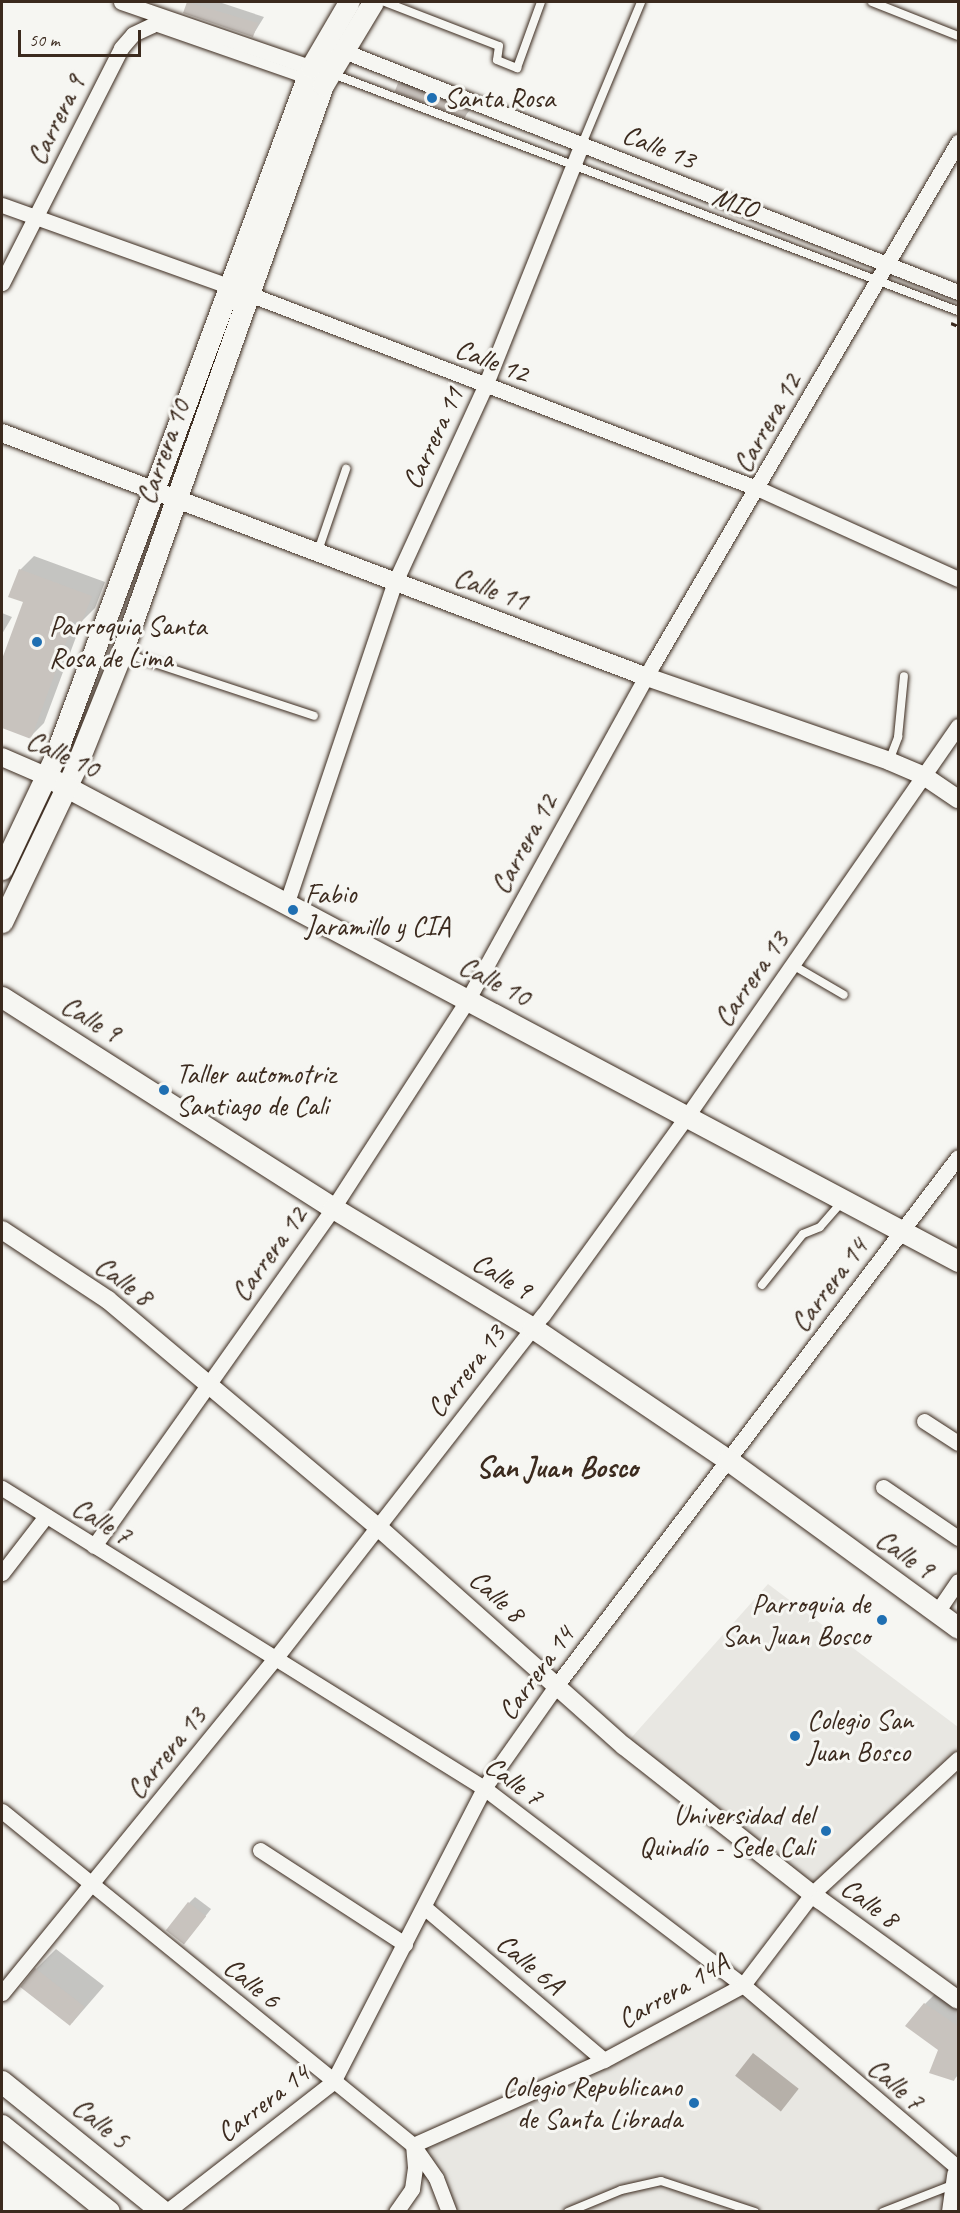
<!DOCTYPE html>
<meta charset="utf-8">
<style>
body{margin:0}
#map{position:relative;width:960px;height:2213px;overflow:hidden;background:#f6f6f2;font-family:Caveat,sans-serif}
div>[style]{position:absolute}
.built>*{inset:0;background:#e8e7e2}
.water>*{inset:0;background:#b6b0a9;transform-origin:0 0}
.shadow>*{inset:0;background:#0003}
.building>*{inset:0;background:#c8c3be;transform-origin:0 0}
.path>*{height:3px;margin-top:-1.5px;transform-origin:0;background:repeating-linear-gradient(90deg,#3b2a1e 0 6px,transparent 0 10.5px)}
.roads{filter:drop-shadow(0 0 2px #3b2a1e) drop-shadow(0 0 2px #3b2a1e)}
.service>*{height:8px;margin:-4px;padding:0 4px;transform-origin:4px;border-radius:4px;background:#f6f6f2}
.pedestrian>*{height:10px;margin:-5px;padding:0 5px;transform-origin:5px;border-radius:5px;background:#f6f6f2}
.minor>*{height:15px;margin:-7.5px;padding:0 7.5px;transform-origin:7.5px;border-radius:7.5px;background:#f6f6f2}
.tertiary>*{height:18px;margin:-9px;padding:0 9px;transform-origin:9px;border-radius:9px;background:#f6f6f2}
.secondary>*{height:21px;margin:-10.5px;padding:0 10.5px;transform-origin:10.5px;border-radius:10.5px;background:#f6f6f2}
.primary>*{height:22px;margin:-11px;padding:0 11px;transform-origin:11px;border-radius:11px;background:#f6f6f2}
.dots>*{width:16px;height:16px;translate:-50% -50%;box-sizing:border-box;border:3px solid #f6f6f2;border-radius:50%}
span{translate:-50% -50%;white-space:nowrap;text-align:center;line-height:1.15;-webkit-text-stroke:6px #f6f6f2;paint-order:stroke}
.poi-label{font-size:28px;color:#3b2a1e}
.left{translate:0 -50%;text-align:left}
.right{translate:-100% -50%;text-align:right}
.street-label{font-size:28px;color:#3b2a1e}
.neighbourhood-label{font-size:30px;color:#3b2a1e;font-weight:700}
.frame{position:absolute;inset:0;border:3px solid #3b2a1e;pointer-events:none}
.scale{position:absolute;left:18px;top:30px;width:123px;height:27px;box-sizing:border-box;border:3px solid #3b2a1e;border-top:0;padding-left:8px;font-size:18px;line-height:21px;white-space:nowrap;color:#3b2a1e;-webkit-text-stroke:4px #f6f6f2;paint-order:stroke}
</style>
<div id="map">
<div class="built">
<div style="clip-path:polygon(768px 1584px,958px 1727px,958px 1759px,812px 1894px,624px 1746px)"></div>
<div style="clip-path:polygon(743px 1985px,949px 2162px,953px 2211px,449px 2211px,413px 2145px)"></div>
</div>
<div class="water">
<div style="left:753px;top:2053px;width:58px;height:29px;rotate:38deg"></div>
</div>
<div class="shadow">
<div style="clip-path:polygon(189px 2px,219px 2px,264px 17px,253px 35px,185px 12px)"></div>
<div style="clip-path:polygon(405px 79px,473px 104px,471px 109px,465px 116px,399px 85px)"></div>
<div style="clip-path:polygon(34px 556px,105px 582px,95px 608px,82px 621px,44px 723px,30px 737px,2px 726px,2px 664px,28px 593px,20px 570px)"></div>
<div style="clip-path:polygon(2px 613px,12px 617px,2px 634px)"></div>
<div style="clip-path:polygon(195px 1897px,211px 1909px,190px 1936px,189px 1903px)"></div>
<div style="clip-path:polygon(56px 1949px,104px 1986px,72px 2023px,36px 1969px)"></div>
<div style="clip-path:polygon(935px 1994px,958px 2009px,958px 2075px,954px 2080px,925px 2004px)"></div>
</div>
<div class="building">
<div style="clip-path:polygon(187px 2px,258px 23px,253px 37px,183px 13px)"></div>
<div style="left:398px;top:83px;width:75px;height:9px;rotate:21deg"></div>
<div style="clip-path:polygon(19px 569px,92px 596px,81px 624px,74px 621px,31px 739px,2px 728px,2px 659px,23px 602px,8px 597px)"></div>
<div style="left:188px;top:1902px;width:23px;height:36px;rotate:38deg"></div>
<div style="left:35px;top:1968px;width:63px;height:24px;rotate:38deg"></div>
<div style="clip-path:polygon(924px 2003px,958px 2026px,958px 2067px,954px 2081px,929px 2073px,938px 2050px,905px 2026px)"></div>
</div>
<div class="path">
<div style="left:951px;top:323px;width:8px;rotate:23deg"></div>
</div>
<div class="roads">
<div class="service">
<div style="left:385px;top:2px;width:122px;rotate:21.1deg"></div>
<div style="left:499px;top:46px;width:14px;rotate:98deg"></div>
<div style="left:497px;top:60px;width:22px;rotate:22deg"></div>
<div style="left:517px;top:68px;width:70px;rotate:-70deg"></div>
<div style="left:872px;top:2px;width:92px;rotate:21.6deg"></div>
<div style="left:333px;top:74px;width:668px;rotate:20.77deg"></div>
<div style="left:582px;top:144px;width:154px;rotate:-67.4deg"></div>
<div style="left:318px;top:551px;width:87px;rotate:-71.1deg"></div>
<div style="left:124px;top:653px;width:200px;rotate:18.3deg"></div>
<div style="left:889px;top:761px;width:26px;rotate:-69deg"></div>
<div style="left:898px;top:737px;width:61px;rotate:-84.4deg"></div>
<div style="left:791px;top:964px;width:61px;rotate:30.3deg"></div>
<div style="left:762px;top:1285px;width:65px;rotate:-51.2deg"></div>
<div style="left:803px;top:1234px;width:18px;rotate:-22deg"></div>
<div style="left:820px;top:1227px;width:35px;rotate:-49deg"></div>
<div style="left:568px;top:2212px;width:57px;rotate:-22.5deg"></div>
<div style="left:621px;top:2190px;width:41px;rotate:-12.7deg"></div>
<div style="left:661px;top:2181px;width:99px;rotate:18.3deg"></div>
<div style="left:883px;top:2212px;width:77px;rotate:-21.3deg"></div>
</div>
<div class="pedestrian">
<div style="left:152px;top:25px;width:164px;rotate:19.2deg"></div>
</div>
<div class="minor">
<div style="left:121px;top:2px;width:209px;rotate:19deg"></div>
<div style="left:341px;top:50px;width:663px;rotate:21.42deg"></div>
<div style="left:2px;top:205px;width:240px;rotate:19.7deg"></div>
<div style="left:228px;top:286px;width:568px;rotate:20.92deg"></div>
<div style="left:759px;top:489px;width:218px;rotate:24.3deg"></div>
<div style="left:2px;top:283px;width:263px;rotate:-63.1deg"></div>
<div style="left:121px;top:48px;width:18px;rotate:-49deg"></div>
<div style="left:133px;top:34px;width:21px;rotate:-25deg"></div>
<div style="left:287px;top:902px;width:338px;rotate:-71.4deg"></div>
<div style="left:395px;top:582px;width:216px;rotate:-65.3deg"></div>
<div style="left:485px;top:386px;width:261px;rotate:-68.2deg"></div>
<div style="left:924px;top:1421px;width:40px;rotate:32.9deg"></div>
<div style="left:883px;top:1487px;width:91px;rotate:34.2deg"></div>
<div style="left:2px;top:1488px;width:568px;rotate:31.9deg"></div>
<div style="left:484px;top:1788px;width:325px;rotate:37.3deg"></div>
<div style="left:743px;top:1985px;width:282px;rotate:40.4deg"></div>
<div style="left:94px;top:1546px;width:414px;rotate:-54.7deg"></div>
<div style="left:333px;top:1208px;width:249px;rotate:-57.1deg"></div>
<div style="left:468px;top:999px;width:383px;rotate:-61.1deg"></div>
<div style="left:653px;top:664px;width:605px;rotate:-59.7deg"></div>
<div style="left:2px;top:1573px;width:72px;rotate:-52.3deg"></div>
<div style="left:937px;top:1612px;width:37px;rotate:-56deg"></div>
<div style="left:2px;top:1811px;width:530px;rotate:39.1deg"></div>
<div style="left:413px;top:2145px;width:40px;rotate:55.1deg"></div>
<div style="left:436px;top:2178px;width:36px;rotate:69deg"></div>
<div style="left:260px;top:1850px;width:173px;rotate:33deg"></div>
<div style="left:424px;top:1907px;width:236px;rotate:40.4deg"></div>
<div style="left:2px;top:1993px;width:430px;rotate:-50.8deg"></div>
<div style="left:274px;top:1660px;width:437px;rotate:-52.1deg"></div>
<div style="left:543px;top:1315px;width:246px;rotate:-54.1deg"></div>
<div style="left:687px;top:1116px;width:475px;rotate:-55.2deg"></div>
<div style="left:413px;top:2145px;width:209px;rotate:-24deg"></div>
<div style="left:604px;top:2060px;width:158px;rotate:-28.3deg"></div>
<div style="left:743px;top:1985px;width:114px;rotate:-52.8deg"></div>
<div style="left:812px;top:1894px;width:199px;rotate:-42.8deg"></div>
<div style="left:166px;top:2212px;width:212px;rotate:-37.9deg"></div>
<div style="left:333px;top:2082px;width:331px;rotate:-62.8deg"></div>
<div style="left:484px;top:1788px;width:125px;rotate:-54.8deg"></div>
<div style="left:556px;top:1686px;width:664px;rotate:-52.77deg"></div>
<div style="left:396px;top:2212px;width:28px;rotate:-55deg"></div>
<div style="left:412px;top:2189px;width:22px;rotate:-82deg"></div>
<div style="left:415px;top:2167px;width:22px;rotate:-95deg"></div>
</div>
<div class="tertiary">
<div style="left:2px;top:433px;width:690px;rotate:20.72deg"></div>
<div style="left:647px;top:677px;width:256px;rotate:19.1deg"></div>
<div style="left:889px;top:761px;width:38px;rotate:23deg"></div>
<div style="left:924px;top:776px;width:41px;rotate:34.1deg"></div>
<div style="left:2px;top:757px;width:48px;rotate:23.4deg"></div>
<div style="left:2px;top:1230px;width:127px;rotate:33.4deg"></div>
<div style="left:108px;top:1300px;width:353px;rotate:40.1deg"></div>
<div style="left:378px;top:1527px;width:329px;rotate:41.7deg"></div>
<div style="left:624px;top:1746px;width:249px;rotate:38.2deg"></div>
<div style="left:820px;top:1900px;width:170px;rotate:35.9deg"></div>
</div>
<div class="secondary">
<div style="left:46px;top:776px;width:1033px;rotate:28deg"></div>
<div style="left:2px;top:869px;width:122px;rotate:-64.7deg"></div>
<div style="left:54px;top:759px;width:738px;rotate:-69.63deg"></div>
<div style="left:311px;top:67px;width:75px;rotate:-59.7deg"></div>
<div style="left:2px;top:922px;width:170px;rotate:-64.5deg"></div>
<div style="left:75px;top:769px;width:126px;rotate:-68.1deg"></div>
<div style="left:122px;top:652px;width:602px;rotate:-70.48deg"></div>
<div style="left:323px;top:85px;width:97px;rotate:-58.9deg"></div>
<div style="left:2px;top:997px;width:393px;rotate:32.5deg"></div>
<div style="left:333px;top:1208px;width:233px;rotate:31deg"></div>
<div style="left:533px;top:1328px;width:235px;rotate:34.1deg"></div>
<div style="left:728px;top:1460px;width:285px;rotate:36.1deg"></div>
</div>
<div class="primary">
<div style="left:2px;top:2082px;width:207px;rotate:38.9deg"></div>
<div style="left:2px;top:2126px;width:137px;rotate:38.8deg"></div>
<div style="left:953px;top:2212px;width:37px;rotate:-82deg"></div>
</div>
</div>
<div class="dots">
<div style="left:432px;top:98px;background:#1f6fb2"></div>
<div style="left:37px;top:642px;background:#1f6fb2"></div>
<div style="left:293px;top:910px;background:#1f6fb2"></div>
<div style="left:164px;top:1090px;background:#1f6fb2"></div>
<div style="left:882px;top:1620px;background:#1f6fb2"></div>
<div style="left:795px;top:1736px;background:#1f6fb2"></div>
<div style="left:826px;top:1831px;background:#1f6fb2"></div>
<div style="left:694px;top:2103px;background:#1f6fb2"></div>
</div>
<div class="poi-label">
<span class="left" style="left:444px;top:98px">Santa Rosa</span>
<span class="left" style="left:49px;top:642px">Parroquia Santa<br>Rosa de Lima</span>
<span class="left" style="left:305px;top:910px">Fabio<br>Jaramillo y CIA</span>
<span class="left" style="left:176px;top:1090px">Taller automotriz<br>Santiago de Cali</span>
<span class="right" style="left:870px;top:1620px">Parroquia de<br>San Juan Bosco</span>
<span class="left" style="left:807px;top:1736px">Colegio San<br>Juan Bosco</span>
<span class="right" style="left:814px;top:1831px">Universidad del<br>Quindío - Sede Cali</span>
<span class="right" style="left:682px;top:2103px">Colegio Republicano<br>de Santa Librada</span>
</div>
<div class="street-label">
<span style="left:56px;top:120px;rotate:-63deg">Carrera 9</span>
<span style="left:659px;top:147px;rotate:22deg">Calle 13</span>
<span style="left:735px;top:203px;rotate:20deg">MIO</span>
<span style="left:492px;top:361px;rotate:21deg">Calle 12</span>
<span style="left:767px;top:423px;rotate:-60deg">Carrera 12</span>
<span style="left:433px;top:438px;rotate:-65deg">Carrera 11</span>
<span style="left:163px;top:452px;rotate:-70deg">Carrera 10</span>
<span style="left:491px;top:589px;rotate:21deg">Calle 11</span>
<span style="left:63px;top:754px;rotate:25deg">Calle 10</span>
<span style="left:524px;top:844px;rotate:-61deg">Carrera 12</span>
<span style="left:751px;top:979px;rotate:-55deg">Carrera 13</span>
<span style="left:495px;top:981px;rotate:28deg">Calle 10</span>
<span style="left:91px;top:1019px;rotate:32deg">Calle 9</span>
<span style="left:269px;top:1254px;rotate:-54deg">Carrera 12</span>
<span style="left:502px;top:1276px;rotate:31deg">Calle 9</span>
<span style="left:124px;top:1281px;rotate:37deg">Calle 8</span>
<span style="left:829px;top:1285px;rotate:-53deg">Carrera 14</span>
<span style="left:466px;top:1371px;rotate:-52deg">Carrera 13</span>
<span style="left:102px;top:1521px;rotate:32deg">Calle 7</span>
<span style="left:905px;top:1554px;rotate:36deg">Calle 9</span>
<span style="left:497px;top:1596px;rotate:42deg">Calle 8</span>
<span style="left:536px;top:1673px;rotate:-54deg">Carrera 14</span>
<span style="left:166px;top:1753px;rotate:-51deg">Carrera 13</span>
<span style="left:514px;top:1781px;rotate:36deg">Calle 7</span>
<span style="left:870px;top:1903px;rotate:36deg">Calle 8</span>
<span style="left:530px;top:1964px;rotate:40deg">Calle 6A</span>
<span style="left:252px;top:1983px;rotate:39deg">Calle 6</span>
<span style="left:673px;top:1991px;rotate:-30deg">Carrera 14A</span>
<span style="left:896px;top:2084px;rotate:41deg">Calle 7</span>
<span style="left:263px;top:2103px;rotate:-38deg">Carrera 14</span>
<span style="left:101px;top:2123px;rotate:39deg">Calle 5</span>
</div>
<div class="neighbourhood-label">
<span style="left:557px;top:1467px">San Juan Bosco</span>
</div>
<div class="frame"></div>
<div class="scale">50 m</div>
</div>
